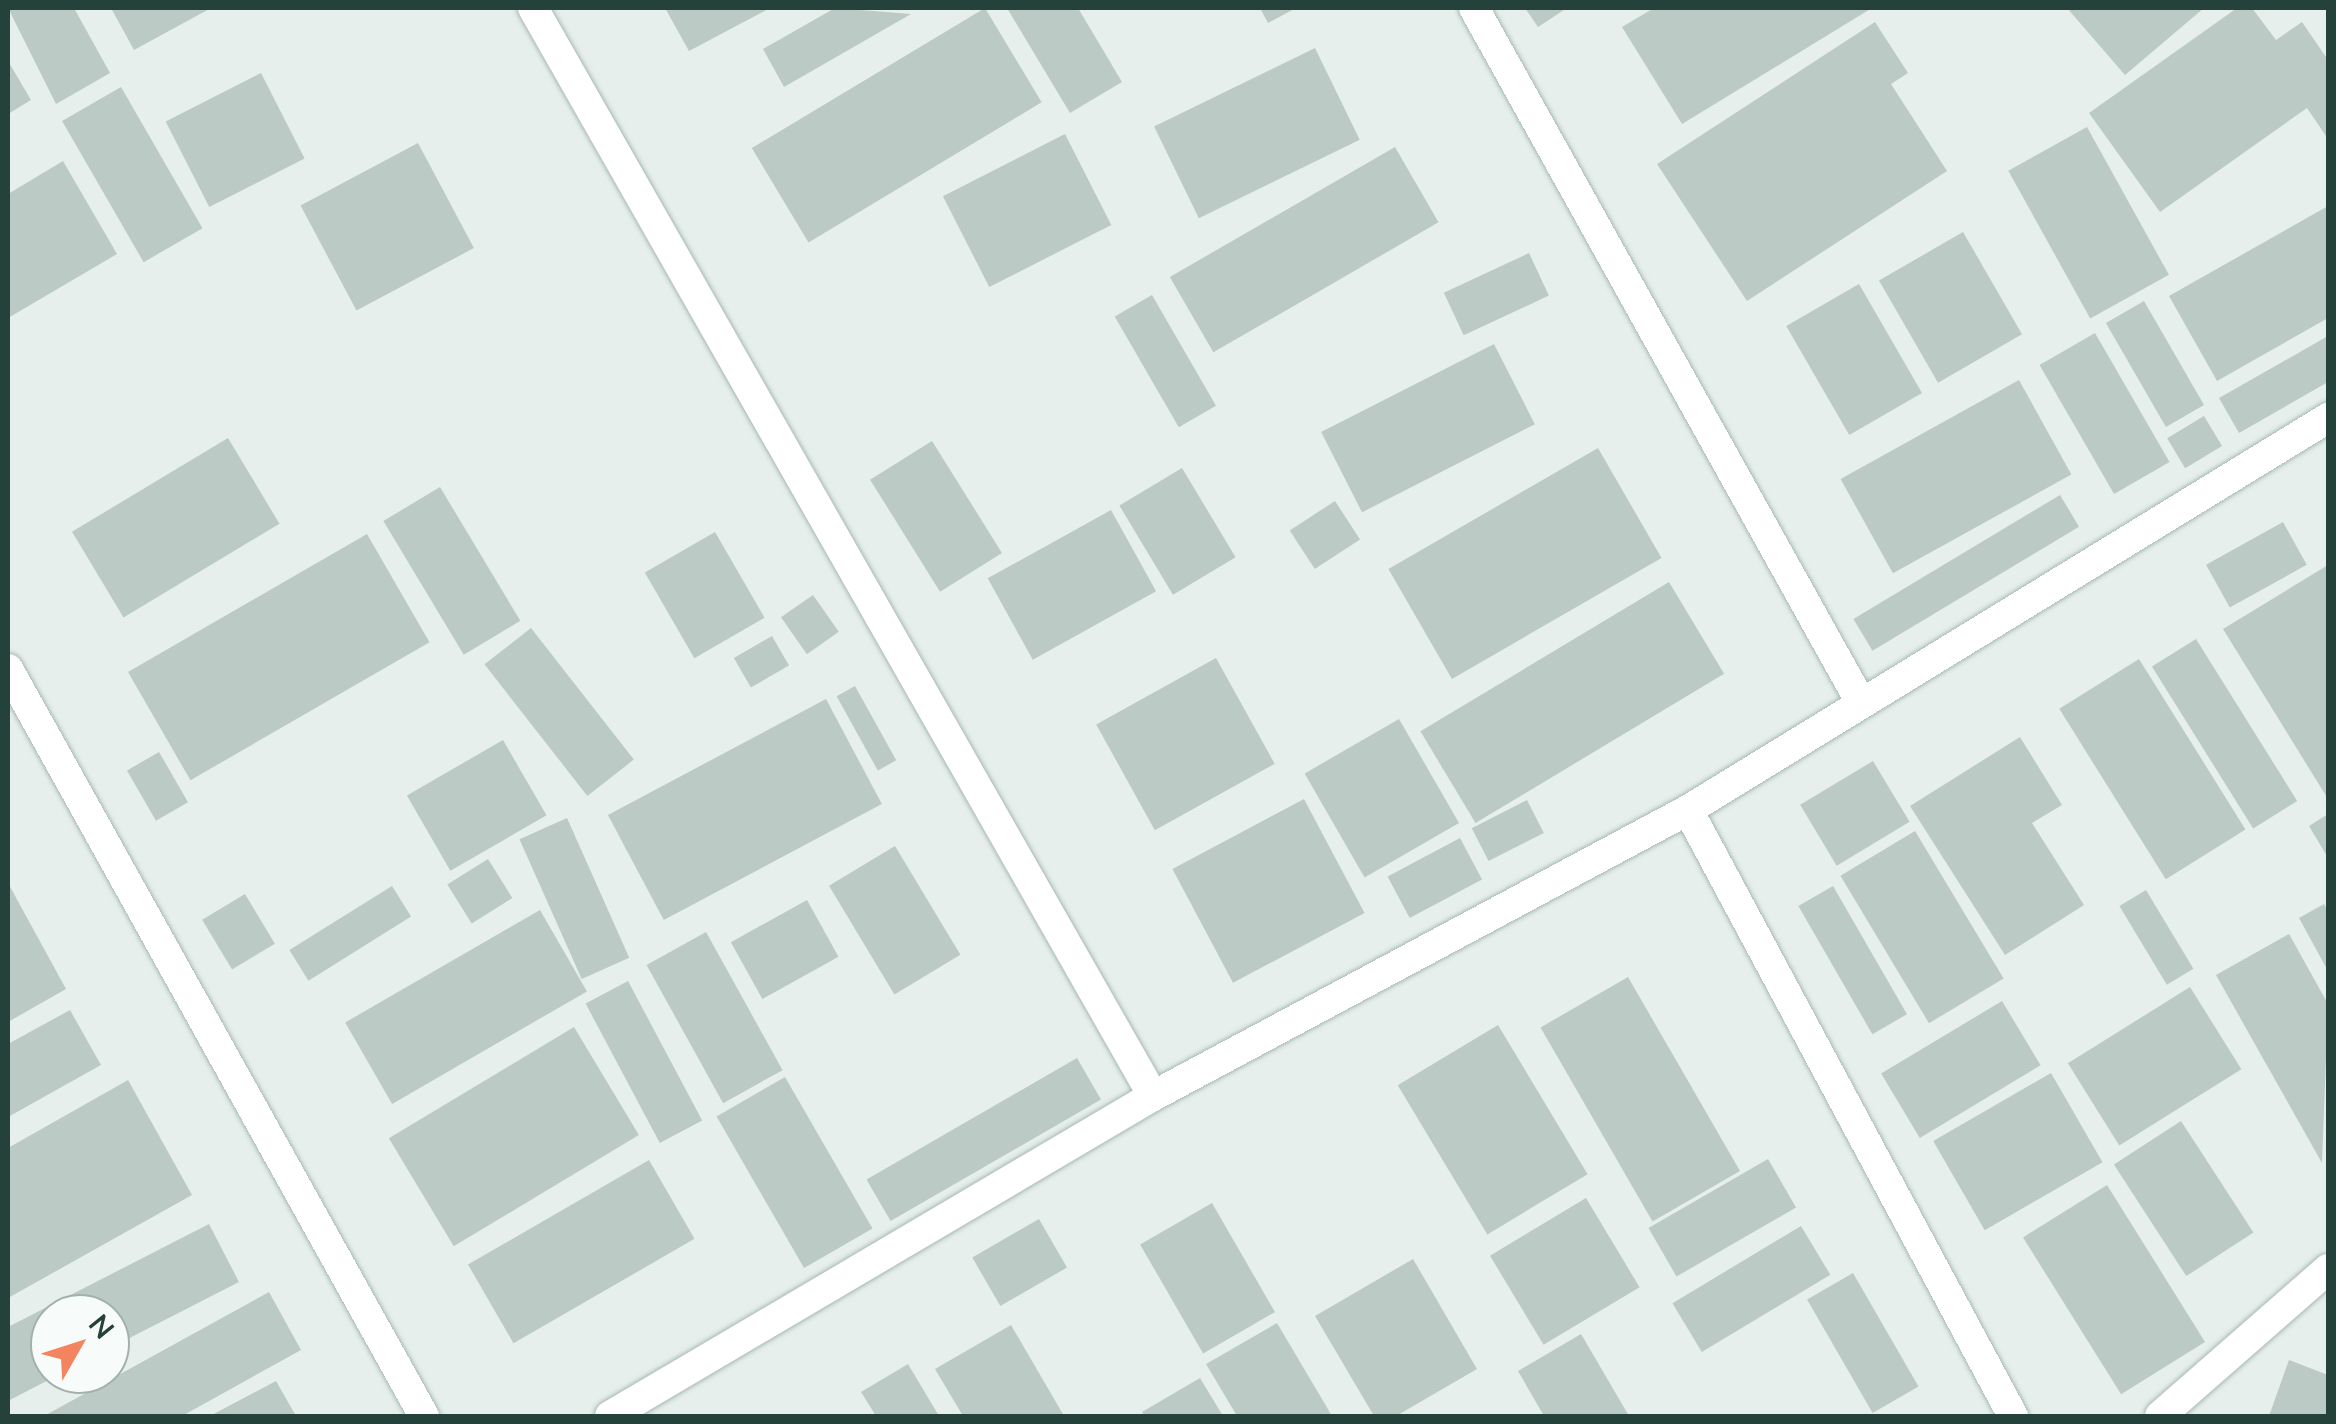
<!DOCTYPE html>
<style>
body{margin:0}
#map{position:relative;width:2336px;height:1424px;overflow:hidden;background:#e6efeb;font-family:Mulish,sans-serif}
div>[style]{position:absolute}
.building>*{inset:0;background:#bbcac4;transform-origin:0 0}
.roads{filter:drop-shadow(0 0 2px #a8b8b2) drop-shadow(0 0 2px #a8b8b2)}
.minor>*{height:30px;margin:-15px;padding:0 15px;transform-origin:15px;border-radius:15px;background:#fff}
span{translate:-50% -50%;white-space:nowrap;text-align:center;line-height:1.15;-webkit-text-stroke:9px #f7fbf9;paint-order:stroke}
.frame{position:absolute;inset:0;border:10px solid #24423a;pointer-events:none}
.north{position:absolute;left:30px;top:1294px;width:100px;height:100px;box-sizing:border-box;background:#f7fbf9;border:2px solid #a3b1ad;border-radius:50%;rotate:51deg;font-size:28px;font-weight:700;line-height:40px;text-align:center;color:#24423a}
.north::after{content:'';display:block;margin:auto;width:35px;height:45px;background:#f4845f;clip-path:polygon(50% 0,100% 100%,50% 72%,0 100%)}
</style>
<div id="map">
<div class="building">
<div style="clip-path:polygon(8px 8px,74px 8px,110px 73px,56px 104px)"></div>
<div style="clip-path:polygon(111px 8px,211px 8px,134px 50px)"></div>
<div style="clip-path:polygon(665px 8px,770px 8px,689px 51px)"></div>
<div style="clip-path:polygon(835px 8px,911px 14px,784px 87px,763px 49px)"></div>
<div style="left:985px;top:8px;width:110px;height:272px;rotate:59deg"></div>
<div style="clip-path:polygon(1007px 8px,1078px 8px,1122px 82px,1070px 113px)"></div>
<div style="clip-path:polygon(1260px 8px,1296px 8px,1268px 23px)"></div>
<div style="clip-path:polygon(1525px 8px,1567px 8px,1538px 27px)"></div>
<div style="clip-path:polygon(1654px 8px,1872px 8px,1682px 124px,1622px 27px)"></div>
<div style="clip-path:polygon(2067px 8px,2204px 8px,2125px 75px)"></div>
<div style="clip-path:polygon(2237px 8px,2252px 8px,2276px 40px,2302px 22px,2328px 60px,2328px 139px,2307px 108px,2160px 212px,2089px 113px)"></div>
<div style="clip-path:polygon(1875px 22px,1908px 73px,1891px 84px,1947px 171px,1747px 301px,1657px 164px)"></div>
<div style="left:1315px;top:48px;width:102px;height:179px;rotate:64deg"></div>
<div style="clip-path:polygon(8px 61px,31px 100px,8px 114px)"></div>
<div style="left:261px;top:73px;width:96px;height:107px;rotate:63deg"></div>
<div style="left:121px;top:87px;width:163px;height:68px;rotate:60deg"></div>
<div style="left:2087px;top:127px;width:169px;height:90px;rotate:61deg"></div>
<div style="left:1065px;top:134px;width:102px;height:137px;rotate:63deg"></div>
<div style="left:418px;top:143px;width:119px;height:133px;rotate:62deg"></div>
<div style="left:1395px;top:147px;width:87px;height:260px;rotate:60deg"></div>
<div style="clip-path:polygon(63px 161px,117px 254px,8px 318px,8px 194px)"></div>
<div style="clip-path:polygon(2328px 206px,2328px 318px,2217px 381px,2169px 296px)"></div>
<div style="left:1963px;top:232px;width:118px;height:97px;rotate:60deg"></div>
<div style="left:1529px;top:253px;width:47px;height:94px;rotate:65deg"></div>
<div style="left:1859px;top:284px;width:126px;height:84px;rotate:60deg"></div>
<div style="left:1152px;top:295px;width:128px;height:43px;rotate:60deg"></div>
<div style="left:2144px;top:301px;width:120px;height:44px;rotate:60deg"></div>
<div style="left:2095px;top:333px;width:149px;height:64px;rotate:60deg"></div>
<div style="clip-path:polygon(2328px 336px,2328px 382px,2239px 433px,2219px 398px)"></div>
<div style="left:1494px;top:344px;width:90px;height:194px;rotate:63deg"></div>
<div style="left:2019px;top:380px;width:108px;height:204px;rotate:61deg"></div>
<div style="left:2204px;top:416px;width:35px;height:43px;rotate:59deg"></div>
<div style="left:228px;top:438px;width:100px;height:182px;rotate:59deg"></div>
<div style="left:932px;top:441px;width:132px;height:73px;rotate:58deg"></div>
<div style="left:1598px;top:448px;width:127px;height:242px;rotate:60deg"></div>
<div style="left:1182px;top:468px;width:104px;height:73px;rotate:59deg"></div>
<div style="left:440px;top:487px;width:156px;height:66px;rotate:59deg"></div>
<div style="left:2060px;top:495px;width:37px;height:241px;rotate:59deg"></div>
<div style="left:1335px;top:501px;width:46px;height:54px;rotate:57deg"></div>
<div style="left:1111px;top:510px;width:93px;height:141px;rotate:61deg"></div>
<div style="left:2283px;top:522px;width:49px;height:88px;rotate:61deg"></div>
<div style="left:715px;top:532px;width:99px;height:81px;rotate:60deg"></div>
<div style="left:367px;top:534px;width:125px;height:276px;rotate:60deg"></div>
<div style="clip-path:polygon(2328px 565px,2328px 799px,2223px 629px)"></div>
<div style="left:1669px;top:582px;width:107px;height:290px;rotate:59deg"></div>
<div style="left:813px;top:595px;width:45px;height:39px;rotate:55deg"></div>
<div style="left:531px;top:628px;width:167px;height:59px;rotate:52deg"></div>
<div style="left:772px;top:636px;width:34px;height:44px;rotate:60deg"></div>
<div style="left:2196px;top:639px;width:191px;height:52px;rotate:58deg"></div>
<div style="left:1216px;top:658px;width:121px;height:137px;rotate:61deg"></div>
<div style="left:2139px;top:659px;width:201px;height:94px;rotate:58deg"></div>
<div style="left:855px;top:686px;width:85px;height:21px;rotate:61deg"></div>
<div style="left:826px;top:699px;width:119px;height:247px;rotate:62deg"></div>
<div style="left:1399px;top:719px;width:120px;height:109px;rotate:60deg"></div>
<div style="clip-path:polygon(2020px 737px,2062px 805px,2032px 823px,2084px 905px,2005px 955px,1910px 806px)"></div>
<div style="left:503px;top:740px;width:87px;height:111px;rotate:60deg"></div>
<div style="left:159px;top:752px;width:58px;height:37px;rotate:60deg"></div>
<div style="left:1873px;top:761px;width:71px;height:85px;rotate:59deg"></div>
<div style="left:1304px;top:799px;width:129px;height:149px;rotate:62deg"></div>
<div style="left:1527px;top:800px;width:37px;height:62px;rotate:63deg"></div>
<div style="clip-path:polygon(2328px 814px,2328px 858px,2309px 826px)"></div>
<div style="left:567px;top:818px;width:153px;height:52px;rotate:66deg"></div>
<div style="left:1915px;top:831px;width:172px;height:87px;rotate:59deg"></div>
<div style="left:1460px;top:838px;width:47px;height:82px;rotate:62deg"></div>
<div style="left:895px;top:846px;width:127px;height:77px;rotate:59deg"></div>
<div style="left:488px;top:859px;width:46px;height:48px;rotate:58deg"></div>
<div style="clip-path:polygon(8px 883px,66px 989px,8px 1022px)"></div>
<div style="left:392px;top:886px;width:36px;height:121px;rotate:58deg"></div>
<div style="left:1833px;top:886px;width:148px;height:40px;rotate:60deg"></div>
<div style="left:2146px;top:890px;width:92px;height:31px;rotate:59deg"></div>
<div style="left:245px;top:894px;width:58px;height:50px;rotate:59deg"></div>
<div style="left:807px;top:900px;width:65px;height:87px;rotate:61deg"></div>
<div style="clip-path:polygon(2324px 904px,2328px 911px,2328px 971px,2299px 918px)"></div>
<div style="left:540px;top:910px;width:94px;height:225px;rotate:60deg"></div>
<div style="left:706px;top:932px;width:158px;height:68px;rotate:61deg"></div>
<div style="clip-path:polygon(2289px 934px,2328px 1004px,2322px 1163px,2216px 975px)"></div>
<div style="left:1628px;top:977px;width:224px;height:101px;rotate:60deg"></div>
<div style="left:628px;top:981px;width:158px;height:48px;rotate:62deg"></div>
<div style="left:2190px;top:987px;width:97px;height:144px;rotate:58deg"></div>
<div style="left:2002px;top:1001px;width:75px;height:141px;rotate:59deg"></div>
<div style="clip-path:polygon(70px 1010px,101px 1065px,8px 1117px,8px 1044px)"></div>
<div style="left:1498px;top:1025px;width:174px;height:117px;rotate:59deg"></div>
<div style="left:574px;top:1027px;width:126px;height:216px;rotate:59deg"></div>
<div style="left:1077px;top:1058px;width:48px;height:243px;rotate:60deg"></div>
<div style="left:2051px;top:1073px;width:103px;height:136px;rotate:60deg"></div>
<div style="left:785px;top:1077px;width:175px;height:79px;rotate:60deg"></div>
<div style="clip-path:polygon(128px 1080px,192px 1195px,8px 1298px,8px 1148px)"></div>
<div style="left:2181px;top:1121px;width:133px;height:80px;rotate:57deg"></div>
<div style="left:1768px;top:1159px;width:56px;height:138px;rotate:60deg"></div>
<div style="left:649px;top:1160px;width:91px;height:209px;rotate:60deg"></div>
<div style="left:2107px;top:1185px;width:185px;height:99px;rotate:58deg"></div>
<div style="left:1586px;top:1198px;width:104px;height:112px;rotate:59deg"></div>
<div style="left:1212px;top:1203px;width:126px;height:83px;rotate:60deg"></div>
<div style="left:1039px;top:1219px;width:56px;height:77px;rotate:60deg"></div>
<div style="clip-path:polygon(209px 1224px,239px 1282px,110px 1348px,110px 1314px,50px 1314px,50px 1374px,60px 1374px,8px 1401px,8px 1327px)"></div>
<div style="left:1801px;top:1226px;width:57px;height:150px;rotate:59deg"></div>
<div style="clip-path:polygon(1413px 1259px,1477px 1369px,1396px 1416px,1374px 1416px,1315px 1316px)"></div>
<div style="left:1853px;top:1273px;width:131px;height:53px;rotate:60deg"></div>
<div style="clip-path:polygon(269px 1292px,301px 1350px,182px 1416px,44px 1416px)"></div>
<div style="clip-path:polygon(1277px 1323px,1332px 1416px,1237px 1416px,1206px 1364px)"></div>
<div style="clip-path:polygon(1011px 1325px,1064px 1416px,963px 1416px,935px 1369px)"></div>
<div style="clip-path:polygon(1581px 1334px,1629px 1416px,1544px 1416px,1518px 1371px)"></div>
<div style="clip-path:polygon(2289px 1360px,2328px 1375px,2328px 1416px,2269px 1416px)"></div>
<div style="clip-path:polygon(908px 1364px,939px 1416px,876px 1416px,861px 1392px)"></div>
<div style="clip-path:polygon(1200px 1378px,1223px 1416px,1145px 1416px,1142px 1412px)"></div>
<div style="clip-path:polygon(276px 1381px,296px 1416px,210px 1416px)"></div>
</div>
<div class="roads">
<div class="minor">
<div style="left:533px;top:8px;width:1252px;rotate:60.32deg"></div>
<div style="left:1474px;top:8px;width:791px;rotate:60.88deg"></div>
<div style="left:8px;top:669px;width:855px;rotate:60.89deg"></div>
<div style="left:1688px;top:810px;width:688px;rotate:61.8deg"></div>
<div style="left:610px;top:1416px;width:630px;rotate:-30.51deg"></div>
<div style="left:1153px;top:1096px;width:607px;rotate:-28.13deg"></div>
<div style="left:1688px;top:810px;width:751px;rotate:-31.49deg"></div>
<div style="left:2160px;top:1416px;width:223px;rotate:-41.2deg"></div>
</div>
</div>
<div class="frame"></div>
<div class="north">N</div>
</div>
